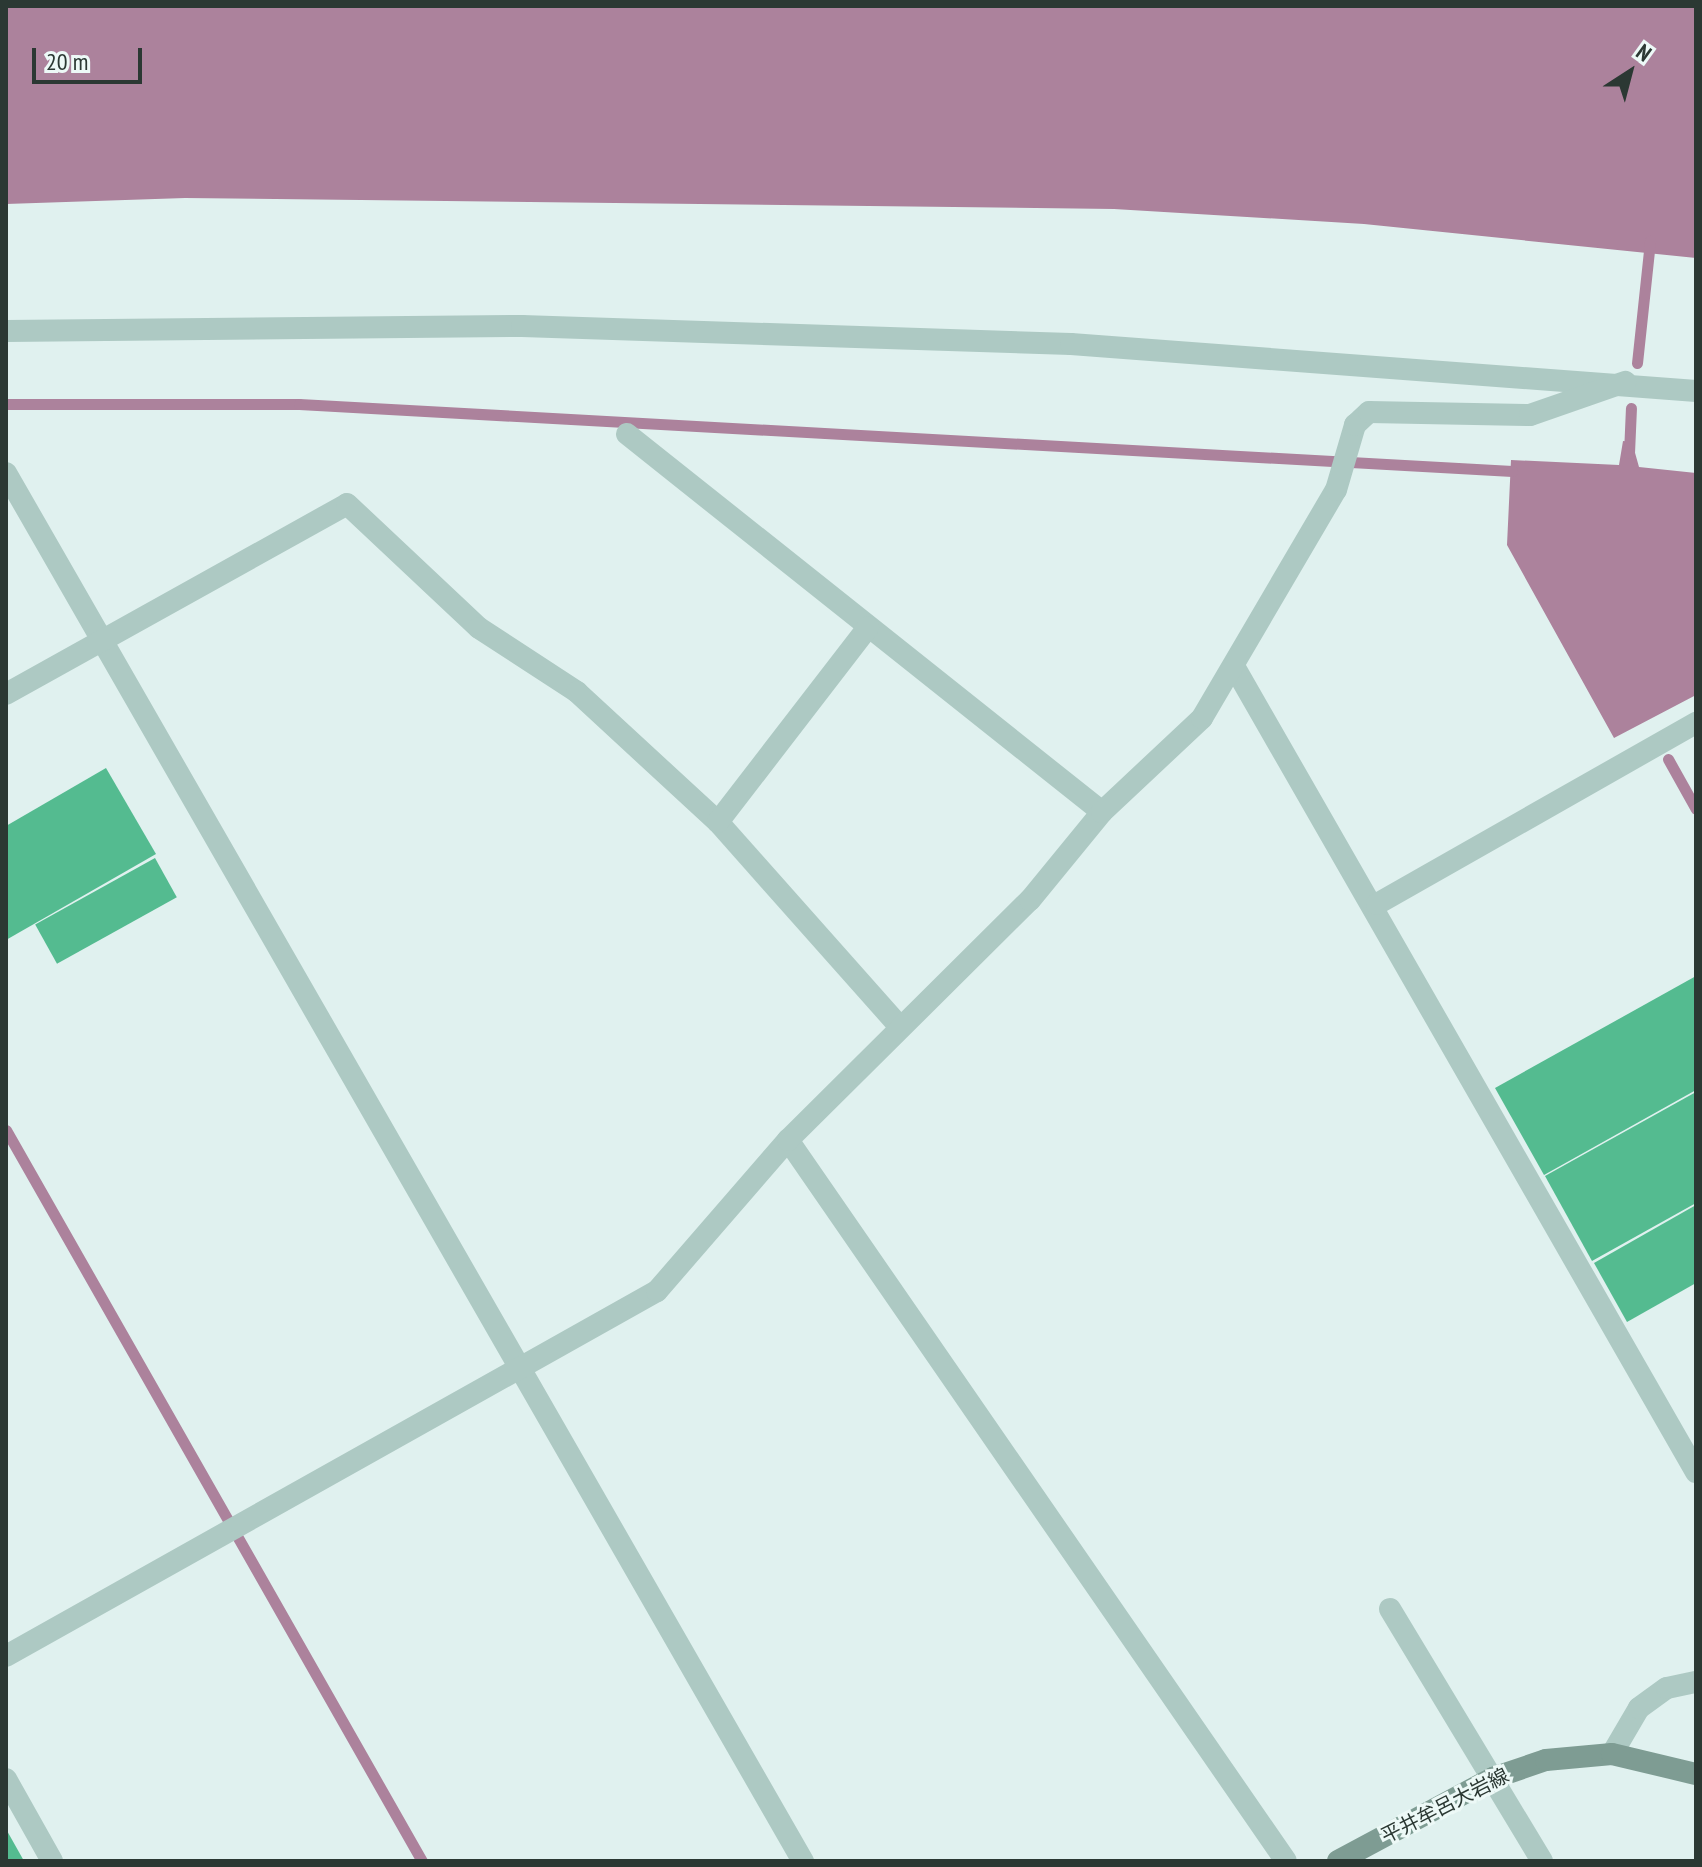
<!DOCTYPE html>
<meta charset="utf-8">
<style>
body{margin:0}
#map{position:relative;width:1702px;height:1867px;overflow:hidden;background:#e0f1ef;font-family:"PT Sans Narrow","Noto Sans JP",sans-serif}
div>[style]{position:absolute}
.water>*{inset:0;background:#ac829c}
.stream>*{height:11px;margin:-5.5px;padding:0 5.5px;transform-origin:5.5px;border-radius:5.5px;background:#ac829c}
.building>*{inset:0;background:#54bb90;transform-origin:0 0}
.minor>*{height:22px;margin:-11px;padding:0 11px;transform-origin:11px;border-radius:11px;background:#adc9c3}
.secondary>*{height:22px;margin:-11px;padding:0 11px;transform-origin:11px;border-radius:11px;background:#7e9c93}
span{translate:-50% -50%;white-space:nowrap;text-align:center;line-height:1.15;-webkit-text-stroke:6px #edf9f7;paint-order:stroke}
.street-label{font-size:20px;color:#2b3833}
.frame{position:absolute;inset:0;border:8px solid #2b3833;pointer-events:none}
.north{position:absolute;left:1590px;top:32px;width:80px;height:80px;-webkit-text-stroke:6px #edf9f7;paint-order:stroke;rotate:36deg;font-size:22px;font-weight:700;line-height:32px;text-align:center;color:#2b3833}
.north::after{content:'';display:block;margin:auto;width:28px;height:36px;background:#2b3833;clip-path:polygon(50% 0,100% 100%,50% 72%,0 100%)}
.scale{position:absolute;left:32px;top:48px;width:110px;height:36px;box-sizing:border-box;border:4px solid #2b3833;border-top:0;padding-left:10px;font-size:24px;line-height:28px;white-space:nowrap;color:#2b3833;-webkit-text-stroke:6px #edf9f7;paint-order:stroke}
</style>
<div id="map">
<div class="water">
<div style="clip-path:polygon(6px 6px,1696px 6px,1696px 258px,1364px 224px,1114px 209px,185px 198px,6px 204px)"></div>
<div style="clip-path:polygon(1623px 441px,1632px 442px,1639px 467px,1696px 473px,1696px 695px,1614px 738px,1507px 545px,1511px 460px,1619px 465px)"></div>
</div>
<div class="stream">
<div style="left:1637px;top:363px;width:123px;rotate:-83.9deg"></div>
<div style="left:6px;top:404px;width:293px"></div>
<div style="left:299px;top:404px;width:1215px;rotate:3.16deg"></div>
<div style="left:1629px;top:453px;width:45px;rotate:-87.5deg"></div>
<div style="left:1668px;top:759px;width:57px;rotate:60.8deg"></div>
<div style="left:6px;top:1130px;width:841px;rotate:60.36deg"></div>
</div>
<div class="building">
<div style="clip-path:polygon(106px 768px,156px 854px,6px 940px,6px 826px)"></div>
<div style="left:155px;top:858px;width:45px;height:137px;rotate:61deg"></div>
<div style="clip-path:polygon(1696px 976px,1696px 1090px,1544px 1175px,1495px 1088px)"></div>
<div style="clip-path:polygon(1696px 1092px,1696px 1203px,1592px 1261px,1545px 1176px)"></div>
<div style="clip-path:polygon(1696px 1205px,1696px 1283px,1627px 1322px,1594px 1263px)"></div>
<div style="clip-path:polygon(6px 1829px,24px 1861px,6px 1861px)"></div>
</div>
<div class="minor">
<div style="left:6px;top:331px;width:516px;rotate:-0.56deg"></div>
<div style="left:522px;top:326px;width:549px;rotate:1.88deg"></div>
<div style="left:1071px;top:344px;width:627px;rotate:4.3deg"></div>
<div style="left:627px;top:434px;width:607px;rotate:38.51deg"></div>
<div style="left:6px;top:473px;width:1601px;rotate:60.14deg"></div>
<div style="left:1235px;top:668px;width:927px;rotate:60.17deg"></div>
<div style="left:6px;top:694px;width:390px;rotate:-29.1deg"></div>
<div style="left:347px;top:504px;width:181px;rotate:43.2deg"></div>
<div style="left:479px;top:628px;width:117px;rotate:33.1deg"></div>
<div style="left:577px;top:692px;width:192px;rotate:42.7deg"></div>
<div style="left:718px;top:822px;width:273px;rotate:48.4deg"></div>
<div style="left:718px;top:822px;width:246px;rotate:-52.4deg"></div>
<div style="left:1377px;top:904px;width:367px;rotate:-29.6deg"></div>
<div style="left:788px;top:1140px;width:876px;rotate:55.37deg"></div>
<div style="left:1390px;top:1609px;width:294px;rotate:58.9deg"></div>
<div style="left:6px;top:1656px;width:746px;rotate:-29.28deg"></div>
<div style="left:657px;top:1291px;width:200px;rotate:-49.1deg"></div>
<div style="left:788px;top:1140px;width:341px;rotate:-44.8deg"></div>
<div style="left:1030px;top:900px;width:114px;rotate:-50.7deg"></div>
<div style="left:1102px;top:812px;width:137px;rotate:-43.2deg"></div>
<div style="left:1202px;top:718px;width:264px;rotate:-59.6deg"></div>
<div style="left:1336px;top:490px;width:68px;rotate:-73.7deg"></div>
<div style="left:1355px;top:425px;width:19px;rotate:-43deg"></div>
<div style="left:1369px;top:412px;width:161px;rotate:1.1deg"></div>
<div style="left:1530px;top:415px;width:101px;rotate:-19.2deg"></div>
<div style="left:1612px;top:1754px;width:53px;rotate:-59.6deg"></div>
<div style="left:1639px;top:1708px;width:34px;rotate:-36deg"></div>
<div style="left:1667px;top:1688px;width:30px;rotate:-12deg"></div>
<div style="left:6px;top:1779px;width:94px;rotate:60.7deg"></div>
</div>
<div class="secondary">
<div style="left:1338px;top:1861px;width:176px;rotate:-28.2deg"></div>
<div style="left:1493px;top:1778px;width:56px;rotate:-18.8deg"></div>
<div style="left:1546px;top:1760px;width:66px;rotate:-5.2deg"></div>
<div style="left:1612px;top:1754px;width:86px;rotate:13.4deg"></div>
</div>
<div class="street-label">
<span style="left:1445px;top:1806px;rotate:-27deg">平井牟呂大岩線</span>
</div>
<div class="frame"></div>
<div class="north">N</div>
<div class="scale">20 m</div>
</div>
